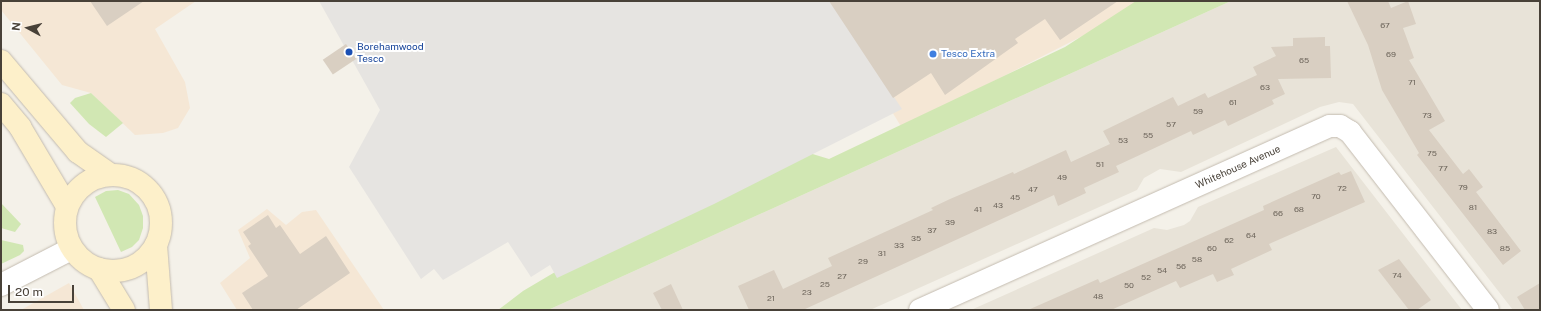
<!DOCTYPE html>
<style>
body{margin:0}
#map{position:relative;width:1541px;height:311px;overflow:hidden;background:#f4f1e9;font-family:"Public Sans",sans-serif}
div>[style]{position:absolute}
.residential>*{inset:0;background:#e8e3d8}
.commercial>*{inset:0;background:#f5e7d5}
.green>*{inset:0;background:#d1e7b3}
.parking>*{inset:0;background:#e6e4e1}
.building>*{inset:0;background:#d9cfc2;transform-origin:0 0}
.roads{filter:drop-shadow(0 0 1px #c3bbaf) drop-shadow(0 0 1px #c3bbaf)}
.street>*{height:22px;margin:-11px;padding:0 11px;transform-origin:11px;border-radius:11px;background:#fff}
.secondary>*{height:22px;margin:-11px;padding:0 11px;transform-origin:11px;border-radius:11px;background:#fdf0ca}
.secondary>.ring{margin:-11px;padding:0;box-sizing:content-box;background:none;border:22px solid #fdf0ca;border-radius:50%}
.dots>*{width:11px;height:11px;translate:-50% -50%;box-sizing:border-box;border:2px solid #fff;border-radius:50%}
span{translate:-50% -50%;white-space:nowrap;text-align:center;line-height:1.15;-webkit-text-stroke:4px #fff;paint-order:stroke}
.number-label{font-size:8px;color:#6c645a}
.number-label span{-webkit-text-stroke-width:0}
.transit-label{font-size:10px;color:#164399}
.left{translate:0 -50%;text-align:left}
.shop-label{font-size:10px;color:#366cbe}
.street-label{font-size:10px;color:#484138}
.frame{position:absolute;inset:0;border:2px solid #484138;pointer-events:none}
.north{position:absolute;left:8px;top:8px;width:40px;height:40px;-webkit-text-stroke:3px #fff;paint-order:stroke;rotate:277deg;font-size:11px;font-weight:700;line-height:16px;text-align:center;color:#484138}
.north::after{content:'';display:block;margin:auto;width:14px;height:18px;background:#484138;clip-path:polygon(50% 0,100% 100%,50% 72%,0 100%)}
.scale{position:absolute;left:8px;top:285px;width:66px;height:18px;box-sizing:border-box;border:2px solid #484138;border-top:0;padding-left:5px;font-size:12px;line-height:14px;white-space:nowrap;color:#484138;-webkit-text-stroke:3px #fff;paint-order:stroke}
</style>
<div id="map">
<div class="residential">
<div style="clip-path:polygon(1231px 1px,1540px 1px,1540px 310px,1513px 310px,1353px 104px,1339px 102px,1320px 107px,1181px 172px,1160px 169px,1144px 178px,1137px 190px,870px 310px,548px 310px)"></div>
<div style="clip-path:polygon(1336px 147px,1462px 310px,971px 310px,1154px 228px,1167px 230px,1184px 225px,1190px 221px,1198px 207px)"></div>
</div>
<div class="commercial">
<div style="clip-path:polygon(1px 1px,196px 1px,155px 29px,185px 82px,190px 108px,178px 128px,163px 133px,135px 135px,91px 93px,62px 85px,1px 10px)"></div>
<div style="clip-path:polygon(824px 1px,1151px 1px,902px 128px)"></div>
<div style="clip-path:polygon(267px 209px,286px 225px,302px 212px,316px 210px,384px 310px,237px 310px,220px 283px,250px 258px,238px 230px)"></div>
<div style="clip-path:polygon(69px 283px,84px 310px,21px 310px)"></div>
</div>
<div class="green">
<div style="clip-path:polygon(1136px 1px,1231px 1px,548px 310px,498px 310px,523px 291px,702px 185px,806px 152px,829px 159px,1065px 47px)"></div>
<div style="clip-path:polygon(91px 93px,123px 123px,106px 137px,89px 124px,70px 103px,75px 98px)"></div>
<div style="clip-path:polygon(118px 190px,129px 194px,139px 205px,143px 216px,143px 228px,139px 240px,132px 247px,121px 252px,95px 197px,106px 191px)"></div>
<div style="clip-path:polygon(1px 203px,21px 224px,15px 232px,1px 228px)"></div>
<div style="clip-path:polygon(1px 240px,23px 245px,24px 251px,20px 255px,1px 264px)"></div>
</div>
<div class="parking">
<div style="clip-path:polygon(319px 1px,830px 1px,902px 109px,714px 204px,557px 278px,550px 265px,531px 277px,508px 242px,443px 280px,434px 269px,421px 279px,349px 167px,380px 110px)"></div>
</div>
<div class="building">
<div style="clip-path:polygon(90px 1px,144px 1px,107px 26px)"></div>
<div style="clip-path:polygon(829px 1px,1118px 1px,1060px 40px,1045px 19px,1015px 39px,1018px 43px,945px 95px,931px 73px,893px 98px)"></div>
<div style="clip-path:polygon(1347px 1px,1388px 1px,1391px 8px,1408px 1px,1416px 24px,1403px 28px,1414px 58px,1409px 60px,1445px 121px,1429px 130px,1463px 174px,1469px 169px,1483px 187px,1476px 192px,1521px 251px,1503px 265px,1417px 155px,1419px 153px,1382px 90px,1368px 45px)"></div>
<div style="clip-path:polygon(1325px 37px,1325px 46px,1330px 46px,1331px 78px,1278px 79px,1285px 94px,1272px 100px,1274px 104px,1228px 126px,1225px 120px,1193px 135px,1191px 131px,1144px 153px,1116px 166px,1119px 172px,1084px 188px,1086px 193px,1058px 206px,1054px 195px,803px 310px,749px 310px,738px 286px,774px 270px,783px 289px,832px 266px,828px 258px,933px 210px,931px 208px,950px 199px,1013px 172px,1014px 174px,1066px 150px,1071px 162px,1110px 144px,1103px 131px,1173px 97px,1178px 106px,1205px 93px,1208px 98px,1257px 75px,1253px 67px,1276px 56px,1271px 47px,1293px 46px,1293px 38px)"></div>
<div style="left:346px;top:44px;width:18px;height:28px;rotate:56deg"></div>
<div style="clip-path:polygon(1351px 171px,1365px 202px,1269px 244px,1272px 250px,1231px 269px,1234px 275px,1217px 282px,1213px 274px,1180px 288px,1176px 281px,1111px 310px,1028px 310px,1098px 279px,1100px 283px,1264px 210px,1263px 206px,1339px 172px,1341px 175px)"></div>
<div style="clip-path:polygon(268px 215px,276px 228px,280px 225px,300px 254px,326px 236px,350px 273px,296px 310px,253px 310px,242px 293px,268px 276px,248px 246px,251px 244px,243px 232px)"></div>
<div style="clip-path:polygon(1399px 259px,1431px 300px,1417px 310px,1409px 310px,1378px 270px)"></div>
<div style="clip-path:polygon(1540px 283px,1540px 310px,1525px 310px,1517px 297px)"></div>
<div style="clip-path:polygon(671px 284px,683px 310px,662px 310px,653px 293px)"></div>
</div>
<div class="roads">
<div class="street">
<div style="left:1px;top:285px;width:79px;rotate:-27.2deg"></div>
<div style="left:920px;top:310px;width:449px;rotate:-24.2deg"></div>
<div style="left:1330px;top:126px;width:10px"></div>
<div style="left:1340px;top:126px;width:12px;rotate:31deg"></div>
<div style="left:1350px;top:132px;width:225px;rotate:52.2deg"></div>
</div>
<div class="secondary">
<div style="left:1px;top:61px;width:119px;rotate:49.8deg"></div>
<div style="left:78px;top:152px;width:38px;rotate:35deg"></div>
<div style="left:1px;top:104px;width:30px;rotate:50deg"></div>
<div style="left:20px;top:127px;width:92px;rotate:59.3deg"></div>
<div class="ring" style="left:65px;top:175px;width:74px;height:74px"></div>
<div style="left:156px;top:245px;width:65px;rotate:85.6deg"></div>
<div style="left:99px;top:269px;width:48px;rotate:58.6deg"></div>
</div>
</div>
<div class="dots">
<div style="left:349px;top:52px;background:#1a4fb4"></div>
<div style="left:933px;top:54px;background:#3f7fe0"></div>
</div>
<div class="number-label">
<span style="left:1385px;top:26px">67</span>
<span style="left:1391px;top:55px">69</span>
<span style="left:1304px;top:61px">65</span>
<span style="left:1412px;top:83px">71</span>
<span style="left:1265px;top:88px">63</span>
<span style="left:1233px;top:103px">61</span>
<span style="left:1198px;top:112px">59</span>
<span style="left:1427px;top:116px">73</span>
<span style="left:1171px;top:125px">57</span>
<span style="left:1148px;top:136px">55</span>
<span style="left:1123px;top:141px">53</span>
<span style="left:1432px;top:154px">75</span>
<span style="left:1100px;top:165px">51</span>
<span style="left:1443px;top:169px">77</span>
<span style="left:1062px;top:178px">49</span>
<span style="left:1463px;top:188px">79</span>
<span style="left:1342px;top:189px">72</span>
<span style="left:1033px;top:190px">47</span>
<span style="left:1316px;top:197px">70</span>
<span style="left:1015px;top:198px">45</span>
<span style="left:998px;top:206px">43</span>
<span style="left:1473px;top:208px">81</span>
<span style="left:978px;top:210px">41</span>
<span style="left:1299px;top:210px">68</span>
<span style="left:1278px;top:214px">66</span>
<span style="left:950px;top:223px">39</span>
<span style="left:932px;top:231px">37</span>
<span style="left:1492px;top:232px">83</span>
<span style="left:1251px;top:236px">64</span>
<span style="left:916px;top:239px">35</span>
<span style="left:1229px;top:241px">62</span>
<span style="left:899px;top:246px">33</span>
<span style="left:1212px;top:249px">60</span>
<span style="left:1505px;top:249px">85</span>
<span style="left:882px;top:254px">31</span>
<span style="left:1197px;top:260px">58</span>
<span style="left:863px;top:262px">29</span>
<span style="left:1181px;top:267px">56</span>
<span style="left:1162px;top:271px">54</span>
<span style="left:1397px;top:276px">74</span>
<span style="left:842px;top:277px">27</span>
<span style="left:1146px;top:278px">52</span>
<span style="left:825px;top:285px">25</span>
<span style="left:1129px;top:286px">50</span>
<span style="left:807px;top:293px">23</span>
<span style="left:1098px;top:297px">48</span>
<span style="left:771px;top:299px">21</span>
</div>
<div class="transit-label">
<span class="left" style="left:357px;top:52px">Borehamwood<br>Tesco</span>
</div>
<div class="shop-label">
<span class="left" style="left:941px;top:54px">Tesco Extra</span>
</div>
<div class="street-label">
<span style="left:1238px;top:167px;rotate:-24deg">Whitehouse Avenue</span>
</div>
<div class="frame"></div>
<div class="north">N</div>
<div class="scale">20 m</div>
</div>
